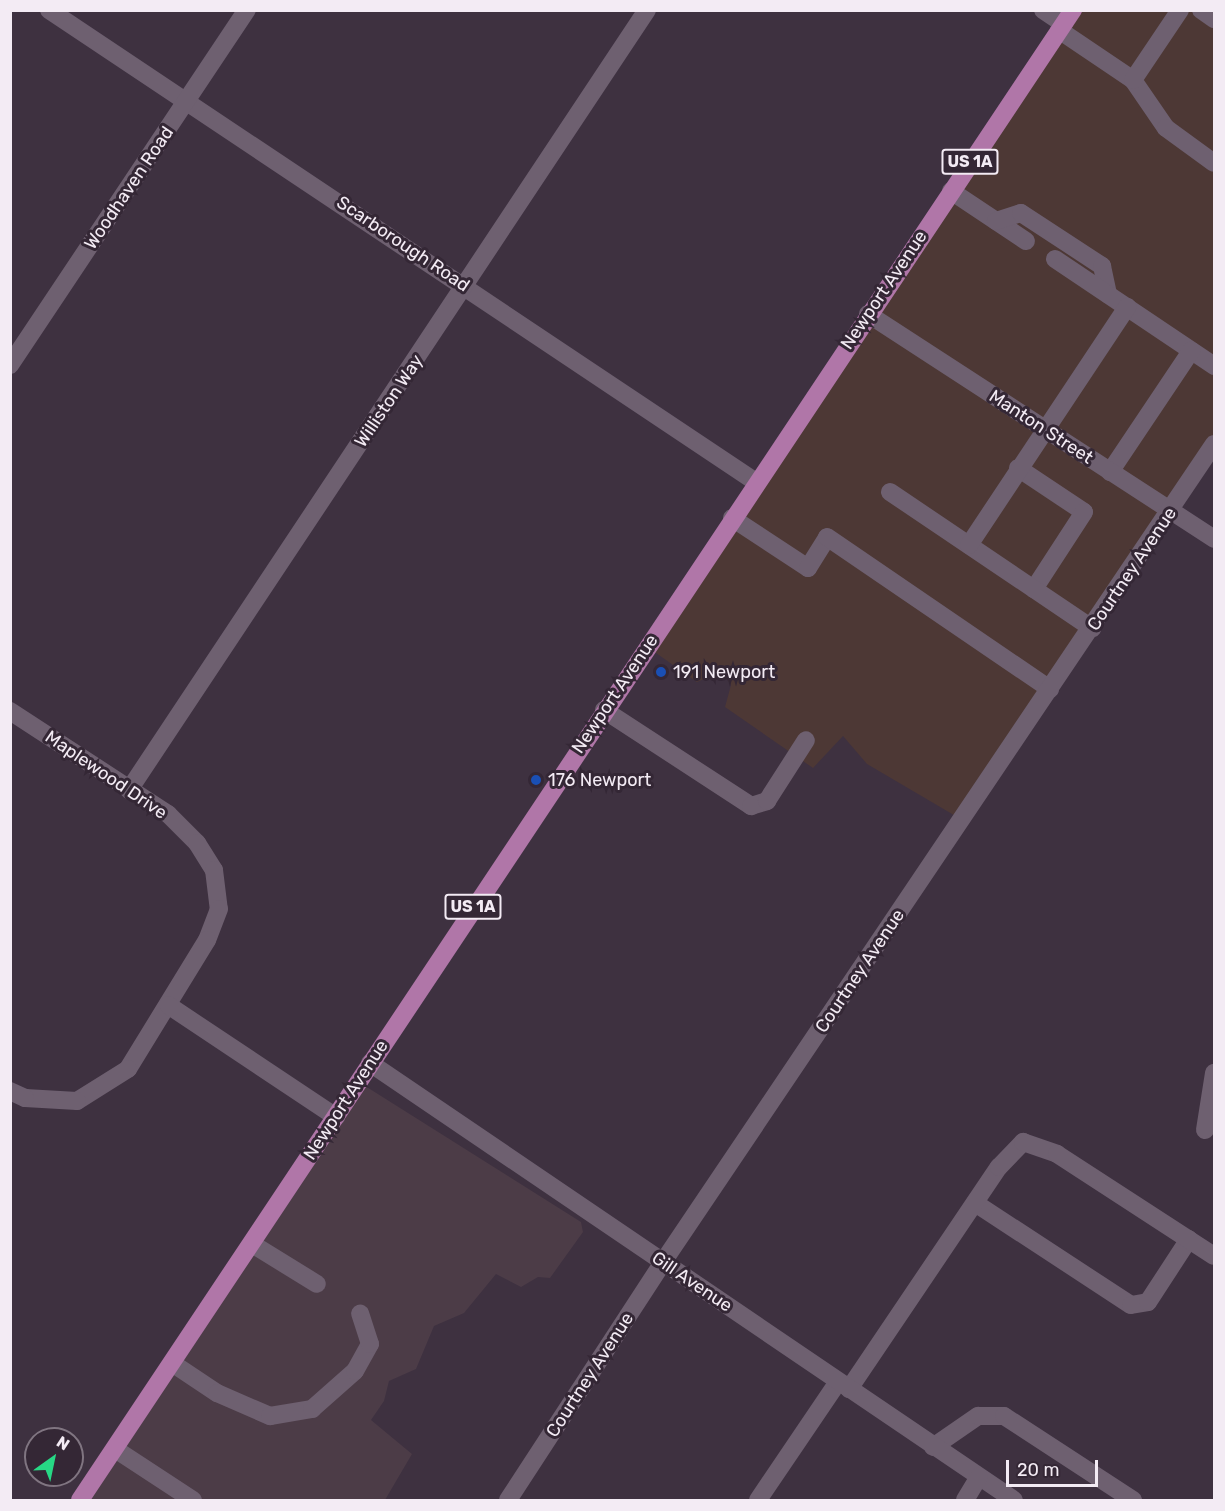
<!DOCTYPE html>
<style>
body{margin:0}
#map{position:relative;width:1225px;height:1511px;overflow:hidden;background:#3e3140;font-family:Rubik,sans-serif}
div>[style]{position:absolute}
.commercial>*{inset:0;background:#4d3835}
.industrial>*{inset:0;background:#4c3c47}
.service>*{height:18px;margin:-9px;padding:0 9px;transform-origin:9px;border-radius:9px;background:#6e6070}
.minor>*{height:18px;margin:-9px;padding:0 9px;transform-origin:9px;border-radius:9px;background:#6e6070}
.primary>*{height:18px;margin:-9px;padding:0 9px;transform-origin:9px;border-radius:9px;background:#b076a8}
.dots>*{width:16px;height:16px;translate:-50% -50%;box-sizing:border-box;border:3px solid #342735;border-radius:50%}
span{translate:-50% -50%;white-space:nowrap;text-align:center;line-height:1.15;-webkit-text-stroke:6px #342735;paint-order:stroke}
.shield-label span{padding:2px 4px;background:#342735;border:2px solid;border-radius:4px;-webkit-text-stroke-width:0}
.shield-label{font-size:16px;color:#f3ebf4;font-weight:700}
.street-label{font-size:18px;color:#f3ebf4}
.poi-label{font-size:18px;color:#f3ebf4}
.left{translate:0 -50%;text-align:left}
.frame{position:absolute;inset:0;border:12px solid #f3ebf4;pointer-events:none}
.north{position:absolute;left:24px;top:1427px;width:60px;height:60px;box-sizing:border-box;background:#342735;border:2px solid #807581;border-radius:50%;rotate:33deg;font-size:16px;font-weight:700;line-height:24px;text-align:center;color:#f3ebf4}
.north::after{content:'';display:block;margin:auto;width:21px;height:27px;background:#27d885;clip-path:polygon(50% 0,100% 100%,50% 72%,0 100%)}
.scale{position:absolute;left:1006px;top:1460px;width:92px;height:27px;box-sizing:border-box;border:3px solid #f3ebf4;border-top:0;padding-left:8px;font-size:18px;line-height:21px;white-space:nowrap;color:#f3ebf4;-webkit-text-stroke:4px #342735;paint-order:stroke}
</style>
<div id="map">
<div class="commercial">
<div style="clip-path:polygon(1071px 11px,1214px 11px,1214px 436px,964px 821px,867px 764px,843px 736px,813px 768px,725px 707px,731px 685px,722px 671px,697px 682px,649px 648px)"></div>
</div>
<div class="industrial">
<div style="clip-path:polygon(362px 1084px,581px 1222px,583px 1232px,550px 1278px,538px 1277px,521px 1287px,496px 1274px,464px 1313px,434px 1326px,416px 1369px,389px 1381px,384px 1401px,371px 1420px,412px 1454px,385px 1500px,82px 1500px)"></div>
</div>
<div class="service">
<div style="left:1201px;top:10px;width:16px;rotate:35deg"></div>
<div style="left:1059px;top:30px;width:89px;rotate:34deg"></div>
<div style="left:1133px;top:80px;width:58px;rotate:55.5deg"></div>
<div style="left:1166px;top:128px;width:59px;rotate:36.1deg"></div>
<div style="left:1133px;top:80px;width:84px;rotate:-56.1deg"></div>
<div style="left:951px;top:191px;width:90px;rotate:33.7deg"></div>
<div style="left:996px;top:221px;width:26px;rotate:-18deg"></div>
<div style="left:1021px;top:213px;width:97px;rotate:33.2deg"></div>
<div style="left:1102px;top:266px;width:29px;rotate:78deg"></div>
<div style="left:1055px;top:259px;width:192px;rotate:33.9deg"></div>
<div style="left:1018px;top:468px;width:79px;rotate:33.7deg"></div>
<div style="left:1084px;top:512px;width:92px;rotate:123deg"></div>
<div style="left:1110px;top:472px;width:146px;rotate:-56.2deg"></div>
<div style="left:890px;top:492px;width:244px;rotate:34deg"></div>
<div style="left:732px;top:518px;width:91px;rotate:33.3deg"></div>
<div style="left:808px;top:568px;width:36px;rotate:-58deg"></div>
<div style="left:827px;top:537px;width:270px;rotate:34.3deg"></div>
<div style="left:969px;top:545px;width:286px;rotate:-56.4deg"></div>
<div style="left:604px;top:710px;width:176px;rotate:33.1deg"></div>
<div style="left:751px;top:806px;width:17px;rotate:-17deg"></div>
<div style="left:767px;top:801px;width:72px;rotate:-57.4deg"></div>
<div style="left:975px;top:1203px;width:186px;rotate:33.2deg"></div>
<div style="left:1131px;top:1305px;width:17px;rotate:-10deg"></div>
<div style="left:1148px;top:1302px;width:75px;rotate:-56.9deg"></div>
<div style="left:252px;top:1244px;width:76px;rotate:31.6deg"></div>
<div style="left:172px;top:1363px;width:54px;rotate:33.7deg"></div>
<div style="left:217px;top:1393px;width:58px;rotate:23.5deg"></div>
<div style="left:270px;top:1416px;width:43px;rotate:-9.5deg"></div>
<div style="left:312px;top:1409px;width:57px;rotate:-41.5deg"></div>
<div style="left:355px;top:1371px;width:31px;rotate:-61deg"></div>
<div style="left:370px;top:1344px;width:32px;rotate:-108deg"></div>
<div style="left:849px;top:1389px;width:268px;rotate:-56deg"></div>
<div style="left:999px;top:1167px;width:35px;rotate:-46deg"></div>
<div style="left:1023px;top:1142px;width:36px;rotate:19deg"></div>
<div style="left:1057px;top:1154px;width:187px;rotate:33deg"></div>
<div style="left:933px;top:1447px;width:55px;rotate:-34.6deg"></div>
<div style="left:978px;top:1416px;width:26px"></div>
<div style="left:1004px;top:1416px;width:154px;rotate:33.1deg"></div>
<div style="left:115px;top:1449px;width:93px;rotate:33.2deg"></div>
<div style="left:758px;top:1500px;width:143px;rotate:-55.9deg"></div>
</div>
<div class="minor">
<div style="left:49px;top:10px;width:850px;rotate:33.73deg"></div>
<div style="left:1043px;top:10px;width:25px;rotate:34deg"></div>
<div style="left:868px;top:314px;width:413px;rotate:33deg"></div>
<div style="left:10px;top:365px;width:427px;rotate:-56.3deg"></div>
<div style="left:10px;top:711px;width:189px;rotate:33.1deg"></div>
<div style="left:168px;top:814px;width:41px;rotate:45deg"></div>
<div style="left:197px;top:843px;width:32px;rotate:58deg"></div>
<div style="left:214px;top:870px;width:39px;rotate:83deg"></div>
<div style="left:219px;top:909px;width:33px;rotate:111deg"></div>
<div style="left:207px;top:940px;width:151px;rotate:121.5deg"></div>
<div style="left:128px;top:1069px;width:60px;rotate:147.9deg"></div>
<div style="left:77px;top:1101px;width:52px;rotate:-176.7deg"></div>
<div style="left:25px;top:1098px;width:17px;rotate:-155deg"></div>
<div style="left:129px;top:790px;width:936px;rotate:-56.41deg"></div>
<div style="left:168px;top:1005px;width:202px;rotate:33.7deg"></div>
<div style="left:370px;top:1063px;width:778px;rotate:34.16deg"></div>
<div style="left:1205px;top:1130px;width:58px;rotate:-81deg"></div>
<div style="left:508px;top:1500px;width:284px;rotate:-56.9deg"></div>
<div style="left:663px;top:1262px;width:986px;rotate:-56.04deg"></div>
<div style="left:965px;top:1500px;width:27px;rotate:-59deg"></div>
</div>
<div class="primary">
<div style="left:80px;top:1500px;width:1791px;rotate:-56.32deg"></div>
</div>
<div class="dots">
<div style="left:661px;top:672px;background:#1a4fb4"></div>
<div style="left:536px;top:780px;background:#1a4fb4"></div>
</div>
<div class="shield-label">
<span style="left:970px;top:162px">US 1A</span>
<span style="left:473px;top:907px">US 1A</span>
</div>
<div class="street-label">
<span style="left:129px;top:188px;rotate:-56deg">Woodhaven Road</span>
<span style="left:403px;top:244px;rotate:34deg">Scarborough Road</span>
<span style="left:884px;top:290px;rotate:-56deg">Newport Avenue</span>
<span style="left:389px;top:401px;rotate:-56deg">Williston Way</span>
<span style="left:1041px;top:427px;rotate:33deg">Manton Street</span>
<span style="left:1132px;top:569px;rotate:-56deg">Courtney Avenue</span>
<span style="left:615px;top:694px;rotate:-56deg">Newport Avenue</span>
<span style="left:106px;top:775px;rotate:34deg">Maplewood Drive</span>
<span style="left:860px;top:971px;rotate:-56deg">Courtney Avenue</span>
<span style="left:346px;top:1100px;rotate:-57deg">Newport Avenue</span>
<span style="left:692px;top:1282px;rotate:34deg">Gill Avenue</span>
<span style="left:590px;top:1375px;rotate:-57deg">Courtney Avenue</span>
</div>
<div class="poi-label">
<span class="left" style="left:673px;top:672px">191 Newport</span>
<span class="left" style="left:548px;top:780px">176 Newport</span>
</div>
<div class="frame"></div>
<div class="north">N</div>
<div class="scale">20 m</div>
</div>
